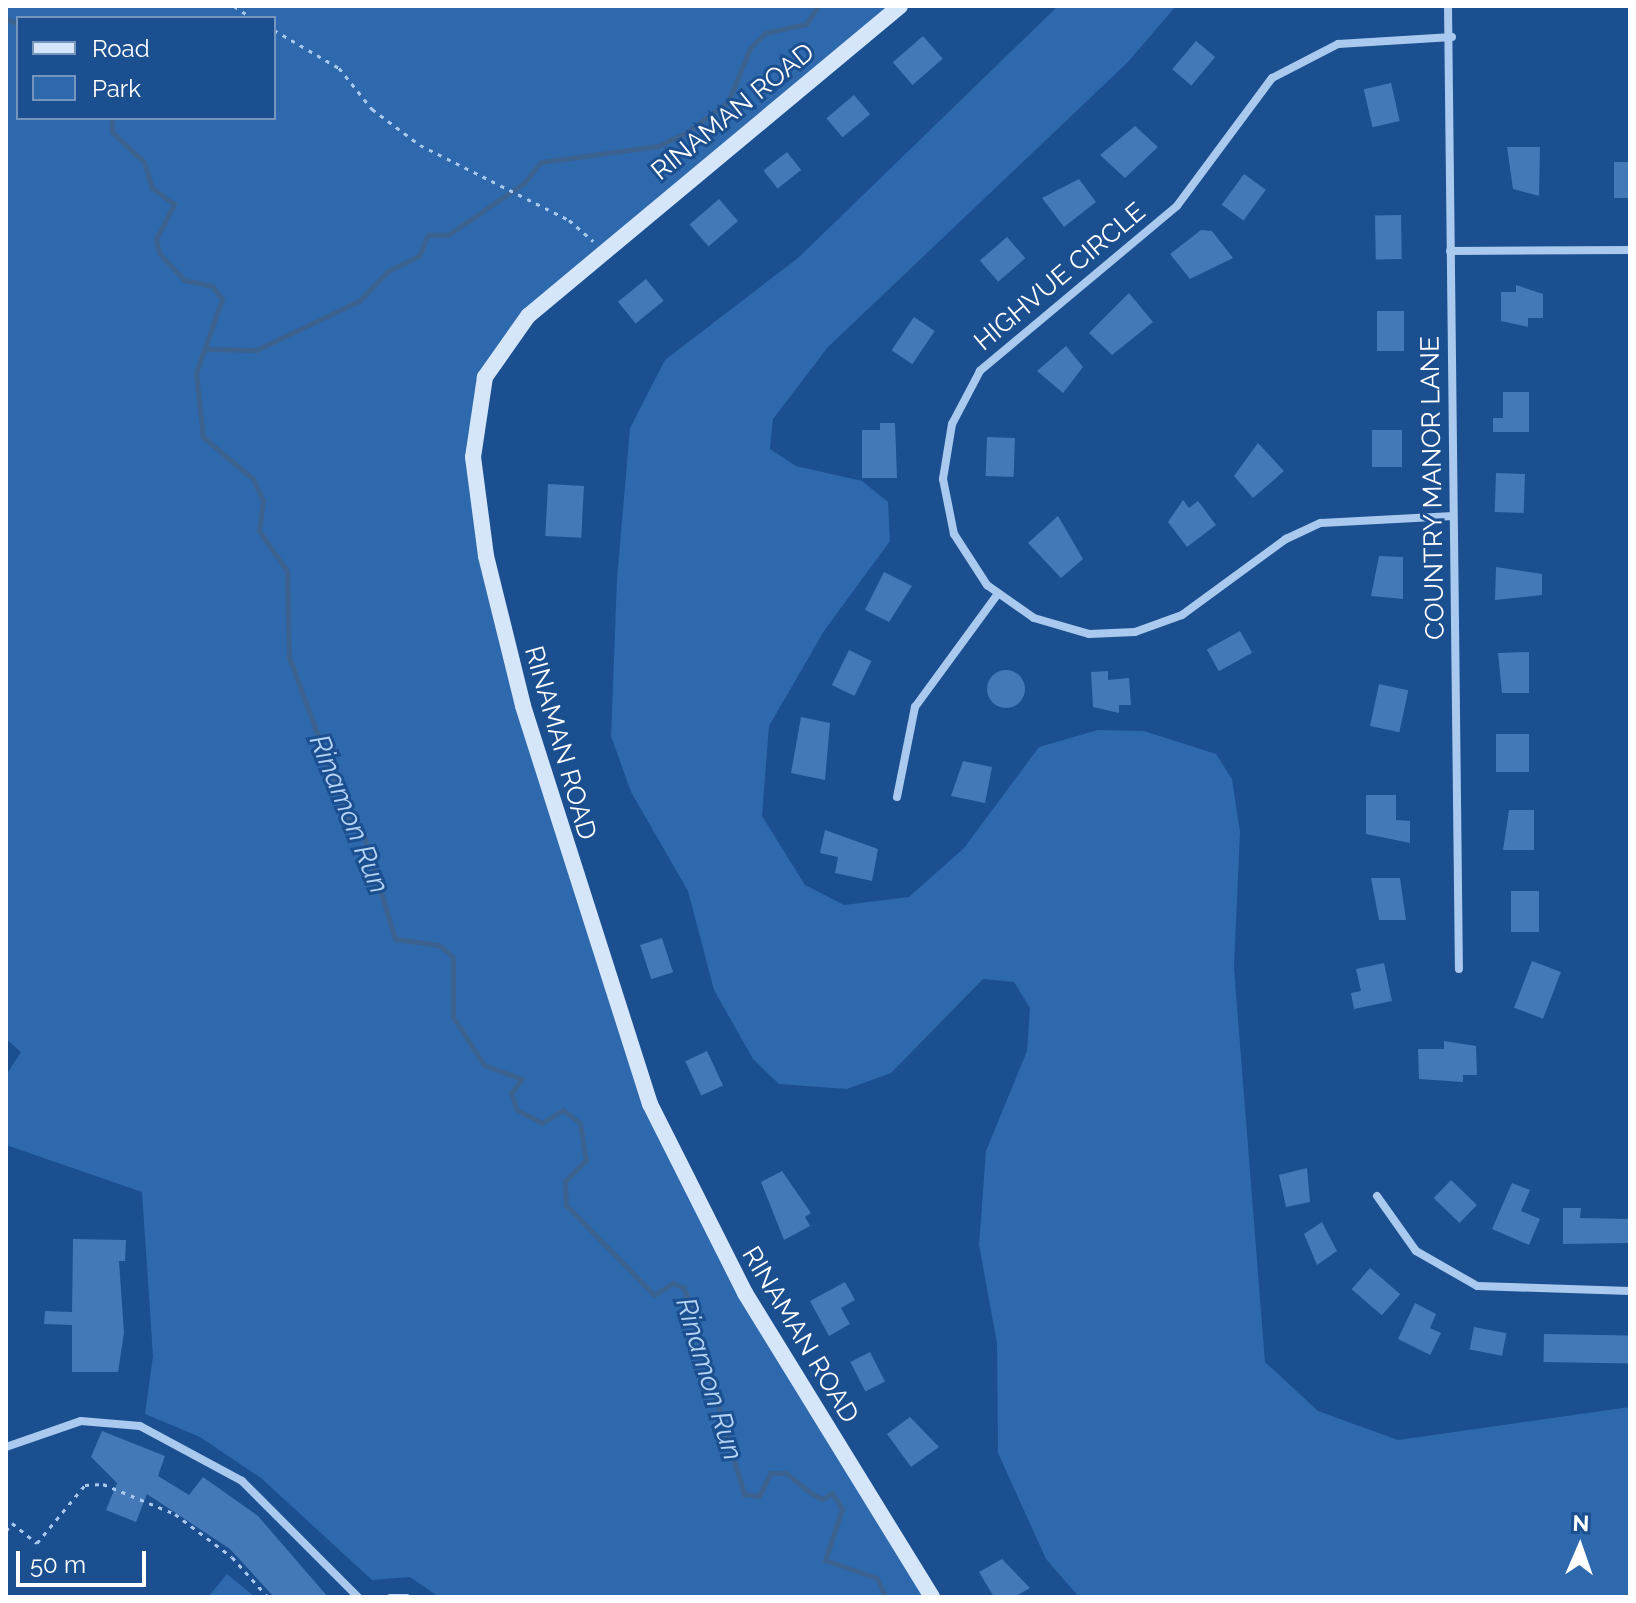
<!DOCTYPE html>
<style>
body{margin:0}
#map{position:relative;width:1636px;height:1603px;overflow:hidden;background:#1b4f8f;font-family:Raleway,sans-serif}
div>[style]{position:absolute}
.green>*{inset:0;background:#2e69ad}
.stream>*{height:5px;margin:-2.5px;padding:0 2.5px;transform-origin:2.5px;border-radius:2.5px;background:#3c6290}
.building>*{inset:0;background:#4478b7;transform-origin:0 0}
.round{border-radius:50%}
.path>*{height:3px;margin-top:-1.5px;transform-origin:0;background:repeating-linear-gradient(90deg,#a9c9ee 0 4px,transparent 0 10px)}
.lane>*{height:6px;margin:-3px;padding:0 3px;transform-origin:3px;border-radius:3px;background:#a9c9ee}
.street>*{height:8px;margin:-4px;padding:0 4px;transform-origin:4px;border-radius:4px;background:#a9c9ee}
.secondary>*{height:16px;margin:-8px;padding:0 8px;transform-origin:8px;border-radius:8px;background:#d6e6fa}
span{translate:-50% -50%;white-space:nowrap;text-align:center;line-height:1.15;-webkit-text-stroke:6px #1b4f8f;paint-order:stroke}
.street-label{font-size:26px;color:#fff}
.water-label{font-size:28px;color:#b5d3f5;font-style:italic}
.frame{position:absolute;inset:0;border:8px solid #fff;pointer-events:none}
.legend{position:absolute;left:16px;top:16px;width:260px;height:104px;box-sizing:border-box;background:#1b4f8f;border:2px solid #7695bc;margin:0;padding:10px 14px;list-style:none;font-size:24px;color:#fff}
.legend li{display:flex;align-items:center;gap:16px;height:40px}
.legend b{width:40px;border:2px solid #7695bc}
.north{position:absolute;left:1540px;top:1507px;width:80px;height:80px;-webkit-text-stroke:6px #1b4f8f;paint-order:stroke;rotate:2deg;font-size:22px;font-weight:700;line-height:32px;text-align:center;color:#fff}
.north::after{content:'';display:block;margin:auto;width:28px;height:36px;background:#fff;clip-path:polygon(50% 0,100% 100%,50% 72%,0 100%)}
.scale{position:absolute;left:16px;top:1551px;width:130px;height:36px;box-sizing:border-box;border:4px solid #fff;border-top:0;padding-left:10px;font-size:24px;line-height:28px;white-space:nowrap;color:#fff;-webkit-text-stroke:6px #1b4f8f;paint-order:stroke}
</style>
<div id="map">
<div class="green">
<div style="clip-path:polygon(evenodd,6px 6px,900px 6px,499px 349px,474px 430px,501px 619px,675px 1162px,932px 1597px,439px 1597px,410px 1577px,372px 1580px,261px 1478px,200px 1437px,145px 1414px,153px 1356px,142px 1192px,6px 1145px,6px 1075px,21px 1052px,6px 1039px,6px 6px,18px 18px,274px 18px,274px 118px,18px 118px,18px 18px)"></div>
<div style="clip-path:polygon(1058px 6px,1176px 6px,1128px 62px,828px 347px,773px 419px,770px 449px,796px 466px,862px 481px,888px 502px,890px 541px,824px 631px,769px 726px,762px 816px,805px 885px,844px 905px,909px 897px,964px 848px,1039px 747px,1098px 730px,1144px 731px,1216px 754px,1232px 779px,1240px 832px,1234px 968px,1265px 1362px,1318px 1411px,1398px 1440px,1630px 1407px,1630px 1597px,1079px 1597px,1046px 1559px,998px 1453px,997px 1343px,979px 1245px,986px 1151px,1027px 1051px,1030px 1008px,1014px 982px,983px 979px,891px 1073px,847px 1089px,779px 1084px,753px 1059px,714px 990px,688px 891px,631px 792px,611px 736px,617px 579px,630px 428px,665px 360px,798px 258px)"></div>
<div style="clip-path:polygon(227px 1574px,255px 1597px,208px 1597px)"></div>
</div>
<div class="stream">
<div style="left:6px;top:19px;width:13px;rotate:18deg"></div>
<div style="left:112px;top:118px;width:14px;rotate:90deg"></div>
<div style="left:112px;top:132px;width:44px;rotate:43.2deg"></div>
<div style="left:144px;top:162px;width:27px;rotate:73deg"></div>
<div style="left:152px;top:188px;width:27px;rotate:36deg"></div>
<div style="left:174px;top:204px;width:39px;rotate:117deg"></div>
<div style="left:156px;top:239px;width:14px;rotate:78deg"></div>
<div style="left:159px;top:253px;width:37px;rotate:47deg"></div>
<div style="left:184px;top:280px;width:29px;rotate:12deg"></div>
<div style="left:212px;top:286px;width:16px;rotate:52deg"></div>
<div style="left:222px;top:299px;width:78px;rotate:109.4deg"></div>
<div style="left:196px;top:373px;width:64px;rotate:83.8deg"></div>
<div style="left:203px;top:437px;width:65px;rotate:40deg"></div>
<div style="left:253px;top:479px;width:23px;rotate:65deg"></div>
<div style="left:263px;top:500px;width:31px;rotate:97deg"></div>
<div style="left:259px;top:531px;width:49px;rotate:55deg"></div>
<div style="left:287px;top:571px;width:86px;rotate:88.7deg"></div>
<div style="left:289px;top:657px;width:174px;rotate:69.8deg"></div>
<div style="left:349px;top:820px;width:19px;rotate:43deg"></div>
<div style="left:363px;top:833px;width:111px;rotate:73.2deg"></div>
<div style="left:395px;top:939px;width:44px;rotate:7.8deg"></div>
<div style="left:439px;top:945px;width:18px;rotate:41deg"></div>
<div style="left:453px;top:957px;width:60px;rotate:90deg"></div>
<div style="left:453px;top:1017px;width:57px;rotate:57.1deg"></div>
<div style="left:484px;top:1065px;width:40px;rotate:20.2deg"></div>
<div style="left:522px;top:1079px;width:18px;rotate:128deg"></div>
<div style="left:511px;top:1093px;width:18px;rotate:71deg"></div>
<div style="left:517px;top:1110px;width:28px;rotate:27deg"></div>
<div style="left:542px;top:1123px;width:25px;rotate:-32deg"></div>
<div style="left:563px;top:1110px;width:21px;rotate:37deg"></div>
<div style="left:580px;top:1123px;width:37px;rotate:81deg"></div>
<div style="left:586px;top:1160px;width:30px;rotate:135deg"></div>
<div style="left:565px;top:1181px;width:24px;rotate:88deg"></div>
<div style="left:566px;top:1205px;width:126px;rotate:45.6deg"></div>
<div style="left:654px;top:1295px;width:22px;rotate:-32deg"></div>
<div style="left:673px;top:1283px;width:12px;rotate:24deg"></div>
<div style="left:684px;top:1288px;width:215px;rotate:73.8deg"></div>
<div style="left:744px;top:1494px;width:15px;rotate:8deg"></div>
<div style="left:759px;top:1496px;width:25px;rotate:-64deg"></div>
<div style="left:770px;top:1473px;width:16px"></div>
<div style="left:786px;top:1473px;width:33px;rotate:39deg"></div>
<div style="left:812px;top:1494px;width:12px;rotate:24deg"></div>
<div style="left:823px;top:1499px;width:11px;rotate:-34deg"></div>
<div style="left:832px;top:1493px;width:19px;rotate:58deg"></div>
<div style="left:842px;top:1509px;width:54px;rotate:108.4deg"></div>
<div style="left:825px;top:1560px;width:55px;rotate:19.1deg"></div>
<div style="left:877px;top:1578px;width:21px;rotate:67deg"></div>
<div style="left:208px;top:349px;width:48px;rotate:1.2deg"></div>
<div style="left:256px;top:350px;width:114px;rotate:-25.4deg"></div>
<div style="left:359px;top:301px;width:42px;rotate:-46deg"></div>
<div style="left:388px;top:271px;width:34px;rotate:-26deg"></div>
<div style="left:419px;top:256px;width:23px;rotate:-67deg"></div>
<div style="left:428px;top:235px;width:20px"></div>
<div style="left:448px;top:235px;width:92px;rotate:-34.4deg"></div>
<div style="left:524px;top:183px;width:27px;rotate:-51deg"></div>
<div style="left:541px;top:162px;width:118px;rotate:-7.8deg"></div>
<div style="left:658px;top:146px;width:32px;rotate:-26deg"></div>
<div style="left:687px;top:132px;width:51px;rotate:-36.2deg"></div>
<div style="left:728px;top:102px;width:58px;rotate:-67.8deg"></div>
<div style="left:750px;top:48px;width:21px;rotate:-45deg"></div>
<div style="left:765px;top:33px;width:42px;rotate:-12.4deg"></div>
<div style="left:806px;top:24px;width:22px;rotate:-56deg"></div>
</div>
<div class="building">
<div style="left:923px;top:36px;width:30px;height:40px;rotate:49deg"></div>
<div style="left:1196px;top:41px;width:25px;height:37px;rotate:40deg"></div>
<div style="left:1391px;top:83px;width:39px;height:28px;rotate:77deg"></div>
<div style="left:854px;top:95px;width:25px;height:36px;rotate:50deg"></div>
<div style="clip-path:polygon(1135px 126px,1158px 147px,1125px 178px,1100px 155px)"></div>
<div style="clip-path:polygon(1507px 147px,1540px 147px,1539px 196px,1513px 189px)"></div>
<div style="left:787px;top:152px;width:23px;height:30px;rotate:52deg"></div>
<div style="left:1614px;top:162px;width:16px;height:36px"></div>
<div style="left:1244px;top:174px;width:27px;height:38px;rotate:36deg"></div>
<div style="clip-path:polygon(1079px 179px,1096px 202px,1064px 227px,1042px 198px)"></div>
<div style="left:719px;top:199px;width:29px;height:39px;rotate:49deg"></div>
<div style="left:1401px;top:215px;width:44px;height:26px;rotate:89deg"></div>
<div style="clip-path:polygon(1201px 230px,1212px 231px,1233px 258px,1190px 279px,1170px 254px)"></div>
<div style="left:1007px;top:237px;width:28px;height:36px;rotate:49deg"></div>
<div style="left:646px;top:279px;width:28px;height:36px;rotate:51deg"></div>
<div style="clip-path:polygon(1516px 285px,1543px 294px,1543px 318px,1528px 318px,1528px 327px,1501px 321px,1501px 292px,1516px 292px)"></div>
<div style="clip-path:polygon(1129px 293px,1153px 322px,1112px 355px,1089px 333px)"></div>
<div style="left:1377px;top:311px;width:27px;height:40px"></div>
<div style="left:914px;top:317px;width:25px;height:40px;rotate:34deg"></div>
<div style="clip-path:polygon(1066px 346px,1083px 367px,1063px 393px,1037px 371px)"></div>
<div style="clip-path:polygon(1503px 392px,1529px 392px,1529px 432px,1493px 432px,1493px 418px,1503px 418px)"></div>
<div style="clip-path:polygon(880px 423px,895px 423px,897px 478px,862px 478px,862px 430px,880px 430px)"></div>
<div style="left:1372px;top:430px;width:30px;height:37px"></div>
<div style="left:987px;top:437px;width:28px;height:39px;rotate:2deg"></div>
<div style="clip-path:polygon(1258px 443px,1284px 471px,1253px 498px,1234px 476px)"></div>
<div style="left:1496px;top:473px;width:29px;height:39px;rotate:2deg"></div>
<div style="left:548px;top:484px;width:36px;height:52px;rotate:3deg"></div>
<div style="clip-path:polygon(1183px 500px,1189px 508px,1198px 501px,1216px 525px,1187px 547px,1168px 522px)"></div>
<div style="clip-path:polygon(1058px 516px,1083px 559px,1061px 578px,1028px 543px)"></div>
<div style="clip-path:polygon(1379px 556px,1403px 557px,1403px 599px,1371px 596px)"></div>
<div style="clip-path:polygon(1496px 567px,1542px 574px,1542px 595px,1495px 600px)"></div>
<div style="clip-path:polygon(884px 572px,912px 586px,889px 622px,865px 610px)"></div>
<div style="left:1240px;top:631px;width:25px;height:38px;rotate:61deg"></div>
<div style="left:849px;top:650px;width:25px;height:39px;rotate:26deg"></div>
<div style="clip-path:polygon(1529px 652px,1529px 693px,1502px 693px,1498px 653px)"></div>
<div class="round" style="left:987px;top:670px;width:38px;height:38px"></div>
<div style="clip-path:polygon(1108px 671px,1108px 680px,1129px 678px,1131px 705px,1119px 705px,1119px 713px,1093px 707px,1091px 672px)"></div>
<div style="left:1379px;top:684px;width:30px;height:43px;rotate:12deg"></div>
<div style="clip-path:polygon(801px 717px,830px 723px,825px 780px,791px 773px)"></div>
<div style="left:1496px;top:734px;width:33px;height:38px"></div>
<div style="clip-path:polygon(963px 761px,992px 767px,985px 803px,951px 796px)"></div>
<div style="clip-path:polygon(1366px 795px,1396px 795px,1396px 820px,1410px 821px,1410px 843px,1366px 834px)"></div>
<div style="clip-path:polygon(1509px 810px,1534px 810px,1534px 850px,1503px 850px)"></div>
<div style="clip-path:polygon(825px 830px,878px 849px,872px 881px,835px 873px,838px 857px,820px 853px)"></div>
<div style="clip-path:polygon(1371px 878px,1400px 878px,1406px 920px,1379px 920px)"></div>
<div style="left:1511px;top:891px;width:28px;height:41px"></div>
<div style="left:662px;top:938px;width:36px;height:23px;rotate:72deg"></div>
<div style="left:1532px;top:961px;width:31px;height:50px;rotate:21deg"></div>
<div style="clip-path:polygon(1384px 963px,1392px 1001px,1354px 1009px,1351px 993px,1361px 991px,1356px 969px)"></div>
<div style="clip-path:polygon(1444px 1041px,1476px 1046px,1477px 1075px,1463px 1075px,1463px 1082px,1419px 1079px,1418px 1049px,1444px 1049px)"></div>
<div style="left:707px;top:1051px;width:38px;height:24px;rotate:65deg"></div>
<div style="clip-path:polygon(1307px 1168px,1310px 1202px,1286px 1207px,1279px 1175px)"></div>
<div style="clip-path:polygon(782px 1171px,811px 1213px,805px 1217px,810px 1226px,784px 1240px,761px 1182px)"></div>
<div style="left:1451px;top:1180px;width:36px;height:25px;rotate:44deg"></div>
<div style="clip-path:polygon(1512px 1183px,1530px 1190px,1521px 1211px,1540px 1219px,1529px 1245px,1492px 1229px)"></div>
<div style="clip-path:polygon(1563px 1208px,1581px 1208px,1580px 1218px,1630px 1219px,1630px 1243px,1563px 1244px)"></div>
<div style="clip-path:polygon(1322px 1222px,1337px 1251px,1317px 1265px,1304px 1234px)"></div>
<div style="clip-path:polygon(73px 1239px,126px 1240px,125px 1261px,119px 1261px,124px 1333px,118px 1372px,72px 1372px,72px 1325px,44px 1324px,45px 1311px,72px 1312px)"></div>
<div style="left:1370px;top:1268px;width:40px;height:28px;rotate:41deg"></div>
<div style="clip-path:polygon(845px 1282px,855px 1300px,841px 1308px,850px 1324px,829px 1336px,810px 1301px)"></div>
<div style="clip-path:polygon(1415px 1303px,1436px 1314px,1430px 1328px,1441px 1333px,1430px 1355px,1398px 1339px)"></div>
<div style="left:1474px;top:1327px;width:33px;height:23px;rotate:11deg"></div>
<div style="left:1544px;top:1334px;width:86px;height:28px;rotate:1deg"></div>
<div style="left:870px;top:1352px;width:33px;height:22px;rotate:63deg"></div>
<div style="clip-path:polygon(910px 1417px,939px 1447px,911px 1467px,887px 1434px)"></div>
<div style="clip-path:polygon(102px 1431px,165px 1456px,158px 1476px,189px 1495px,203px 1477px,258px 1516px,328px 1597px,274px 1597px,230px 1549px,147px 1494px,136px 1522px,106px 1510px,117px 1483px,91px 1457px)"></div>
<div style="clip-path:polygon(1002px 1559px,1030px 1588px,1014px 1597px,994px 1597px,979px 1572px)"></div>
</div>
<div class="path">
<div style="left:234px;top:6px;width:22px;rotate:34deg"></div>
<div style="left:274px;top:30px;width:75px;rotate:30.3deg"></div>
<div style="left:339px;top:68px;width:53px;rotate:51.2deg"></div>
<div style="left:372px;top:109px;width:60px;rotate:36.9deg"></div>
<div style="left:420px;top:145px;width:167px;rotate:26.7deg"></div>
<div style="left:569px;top:220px;width:32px;rotate:41deg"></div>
<div style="left:6px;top:1531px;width:10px;rotate:-53deg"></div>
<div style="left:12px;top:1523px;width:32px;rotate:39deg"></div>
<div style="left:37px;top:1543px;width:75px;rotate:-50.4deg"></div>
<div style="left:85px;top:1485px;width:18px;rotate:-3deg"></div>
<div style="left:103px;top:1484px;width:78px;rotate:22.6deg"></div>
<div style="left:175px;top:1514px;width:71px;rotate:37deg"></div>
<div style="left:232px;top:1557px;width:54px;rotate:48deg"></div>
</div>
<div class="lane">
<div style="left:390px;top:1597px;width:17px"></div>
</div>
<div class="street">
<div style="left:1448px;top:6px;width:963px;rotate:89.35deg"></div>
<div style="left:1452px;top:37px;width:114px;rotate:176.5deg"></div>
<div style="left:1338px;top:44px;width:74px;rotate:152.7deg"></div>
<div style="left:1272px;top:78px;width:159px;rotate:126.6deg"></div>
<div style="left:1177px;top:206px;width:257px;rotate:140.1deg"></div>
<div style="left:980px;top:371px;width:60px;rotate:117.8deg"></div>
<div style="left:952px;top:424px;width:56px;rotate:99.3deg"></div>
<div style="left:943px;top:479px;width:56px;rotate:78.7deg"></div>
<div style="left:954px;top:534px;width:61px;rotate:57.1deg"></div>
<div style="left:987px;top:585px;width:57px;rotate:35.1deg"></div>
<div style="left:1034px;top:618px;width:57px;rotate:16.2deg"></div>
<div style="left:1089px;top:634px;width:46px;rotate:-2.5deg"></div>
<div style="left:1135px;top:632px;width:50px;rotate:-19.9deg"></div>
<div style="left:1182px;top:615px;width:129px;rotate:-36.2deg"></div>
<div style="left:1286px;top:539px;width:38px;rotate:-25deg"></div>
<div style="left:1321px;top:523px;width:132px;rotate:-3deg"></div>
<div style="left:1450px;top:251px;width:180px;rotate:-0.3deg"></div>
<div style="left:897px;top:797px;width:92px;rotate:-78.7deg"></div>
<div style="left:915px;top:707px;width:139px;rotate:-53.8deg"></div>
<div style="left:1377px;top:1196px;width:67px;rotate:54.7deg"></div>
<div style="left:1416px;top:1251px;width:70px;rotate:29.8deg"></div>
<div style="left:1477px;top:1286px;width:153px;rotate:1.9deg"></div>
<div style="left:6px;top:1447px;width:79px;rotate:-19.1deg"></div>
<div style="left:81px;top:1421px;width:59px;rotate:4.8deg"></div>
<div style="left:140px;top:1426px;width:116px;rotate:28.3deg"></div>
<div style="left:242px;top:1481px;width:164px;rotate:45deg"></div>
</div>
<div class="secondary">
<div style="left:900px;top:6px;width:484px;rotate:140.2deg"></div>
<div style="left:528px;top:316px;width:75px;rotate:125.2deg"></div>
<div style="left:485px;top:377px;width:81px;rotate:98.5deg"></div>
<div style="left:473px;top:457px;width:100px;rotate:82.5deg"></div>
<div style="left:486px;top:556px;width:154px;rotate:76.1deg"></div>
<div style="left:523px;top:706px;width:418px;rotate:72.3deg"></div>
<div style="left:650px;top:1104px;width:212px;rotate:63.3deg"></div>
<div style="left:745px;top:1293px;width:357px;rotate:58.4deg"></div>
</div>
<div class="street-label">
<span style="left:733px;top:112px;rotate:-39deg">RINAMAN ROAD</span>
<span style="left:1060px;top:277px;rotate:-40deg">HIGHVUE CIRCLE</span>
<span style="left:1433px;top:488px;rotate:-91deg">COUNTRY MANOR LANE</span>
<span style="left:560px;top:743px;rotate:74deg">RINAMAN ROAD</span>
<span style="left:800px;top:1335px;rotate:59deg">RINAMAN ROAD</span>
</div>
<div class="water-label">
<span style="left:349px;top:814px;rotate:68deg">Rinamon Run</span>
<span style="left:709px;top:1379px;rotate:73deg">Rinamon Run</span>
</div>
<div class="frame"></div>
<ul class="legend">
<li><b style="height:10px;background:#d6e6fa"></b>Road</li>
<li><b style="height:22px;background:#2e69ad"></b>Park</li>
</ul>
<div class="north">N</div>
<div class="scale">50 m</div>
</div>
